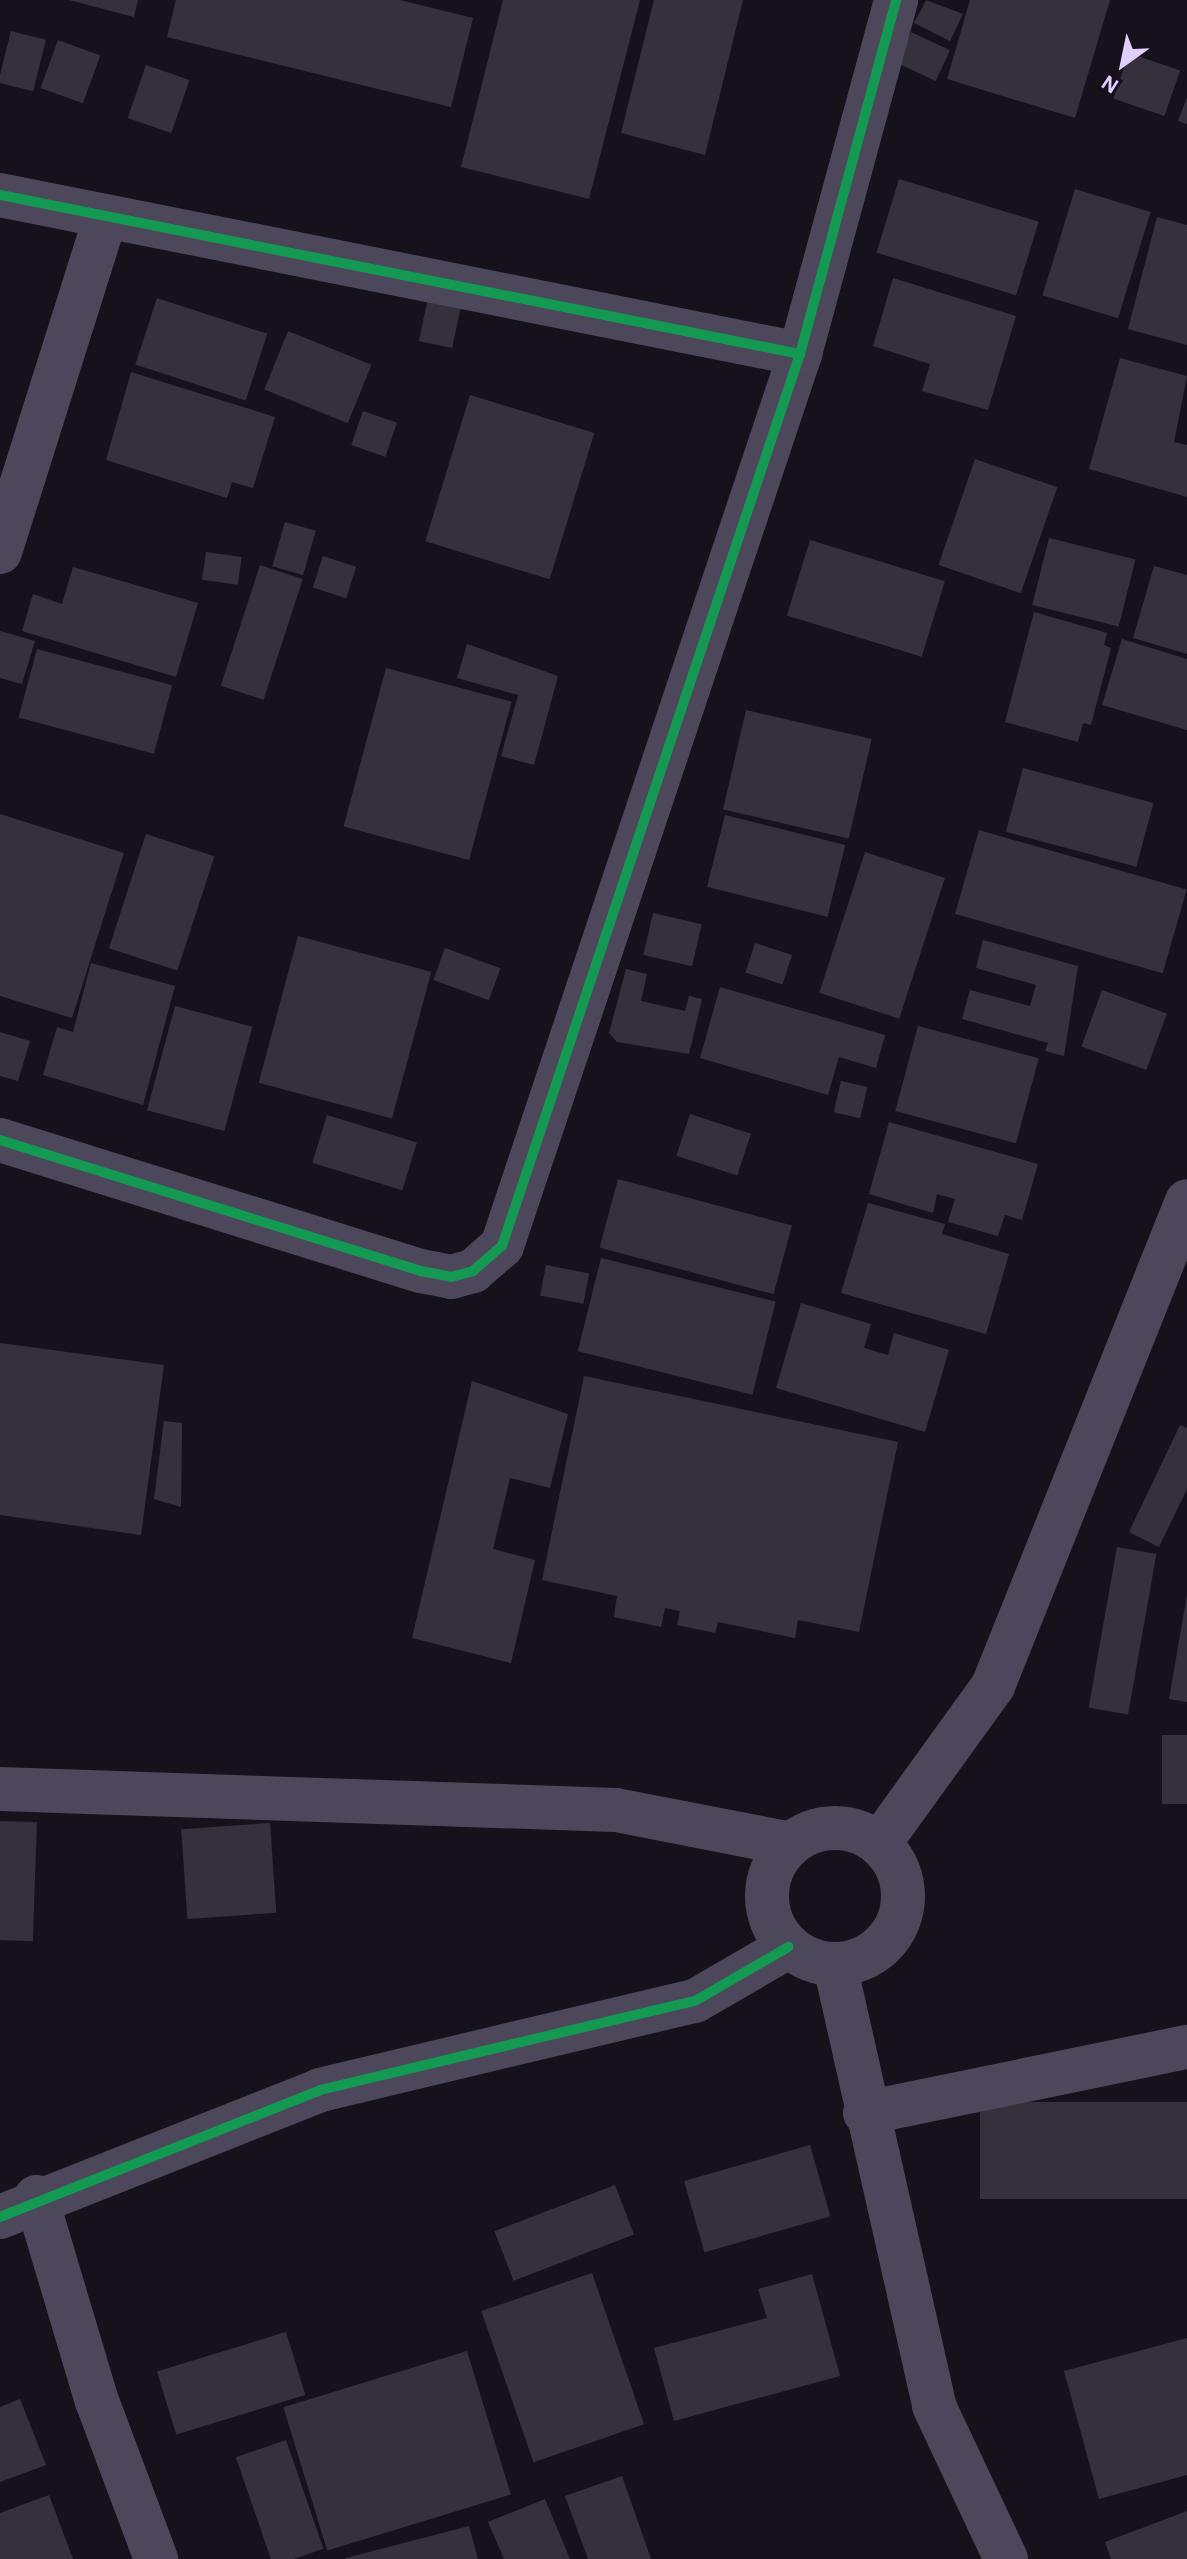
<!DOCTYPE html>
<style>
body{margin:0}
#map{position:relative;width:1187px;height:2559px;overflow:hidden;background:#16121b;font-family:"Alegreya Sans",sans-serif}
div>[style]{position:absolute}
.building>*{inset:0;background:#36303d;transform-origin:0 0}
.minor>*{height:44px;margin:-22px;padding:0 22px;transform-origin:22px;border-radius:22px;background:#4d475c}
.minor>.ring{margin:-22px;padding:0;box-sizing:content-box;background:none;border:44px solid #4d475c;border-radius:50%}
.cycleway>*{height:10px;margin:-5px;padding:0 5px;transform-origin:5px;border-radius:5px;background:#139951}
span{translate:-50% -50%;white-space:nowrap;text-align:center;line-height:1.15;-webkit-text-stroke:6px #160e1f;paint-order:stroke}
.north{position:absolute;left:1083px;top:24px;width:80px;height:80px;-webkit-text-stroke:6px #160e1f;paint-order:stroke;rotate:213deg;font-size:22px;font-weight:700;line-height:32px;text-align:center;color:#e0cffd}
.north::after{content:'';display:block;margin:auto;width:28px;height:36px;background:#e0cffd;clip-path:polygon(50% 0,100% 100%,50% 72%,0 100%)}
</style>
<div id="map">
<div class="building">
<div style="clip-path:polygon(69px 0,138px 0,134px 17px)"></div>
<div style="clip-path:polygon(176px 0,400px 0,473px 18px,451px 107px,167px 37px)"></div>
<div style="clip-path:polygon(503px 0,640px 0,589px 199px,461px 167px)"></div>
<div style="clip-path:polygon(654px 0,743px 0,705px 155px,621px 133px)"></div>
<div style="clip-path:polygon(926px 0,963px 14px,950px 41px,914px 23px)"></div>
<div style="clip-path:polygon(970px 0,1110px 0,1075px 118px,947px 79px)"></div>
<div style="left:11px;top:31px;width:36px;height:53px;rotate:14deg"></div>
<div style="left:911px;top:32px;width:43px;height:34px;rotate:25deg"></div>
<div style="left:58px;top:40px;width:45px;height:51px;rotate:20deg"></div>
<div style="left:1129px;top:53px;width:54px;height:48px;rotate:19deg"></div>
<div style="left:146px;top:65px;width:46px;height:56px;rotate:19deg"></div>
<div style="clip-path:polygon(1187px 97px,1187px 124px,1178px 121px)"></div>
<div style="left:899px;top:179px;width:146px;height:77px;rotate:17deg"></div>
<div style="left:1075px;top:189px;width:79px;height:111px;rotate:17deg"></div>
<div style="clip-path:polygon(1157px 217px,1187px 225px,1187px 345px,1128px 329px)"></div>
<div style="clip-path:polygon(893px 278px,1016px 316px,988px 410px,922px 391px,930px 364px,873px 346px)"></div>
<div style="left:157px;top:298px;width:116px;height:70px;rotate:18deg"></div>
<div style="left:428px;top:298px;width:34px;height:44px;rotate:12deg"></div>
<div style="left:288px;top:331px;width:90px;height:63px;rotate:22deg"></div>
<div style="clip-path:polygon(1120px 358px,1187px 376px,1174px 442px,1187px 445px,1187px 497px,1089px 469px)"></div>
<div style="clip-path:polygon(131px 372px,275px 417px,253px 488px,232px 482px,227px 498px,106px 460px)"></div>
<div style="left:470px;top:395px;width:130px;height:153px;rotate:17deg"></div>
<div style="left:363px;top:411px;width:36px;height:36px;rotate:19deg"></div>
<div style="left:975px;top:459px;width:87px;height:112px;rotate:19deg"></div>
<div style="left:285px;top:522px;width:32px;height:46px;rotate:16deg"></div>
<div style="left:1049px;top:538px;width:89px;height:69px;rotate:14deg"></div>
<div style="left:810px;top:540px;width:141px;height:79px;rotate:17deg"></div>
<div style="left:206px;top:552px;width:36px;height:28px;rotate:8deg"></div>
<div style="left:323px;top:556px;width:35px;height:33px;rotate:18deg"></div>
<div style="left:260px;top:565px;width:45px;height:127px;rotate:18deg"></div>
<div style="clip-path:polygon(1154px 566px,1187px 575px,1187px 654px,1133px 638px)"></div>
<div style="clip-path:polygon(73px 567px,198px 603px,176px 677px,22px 631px,33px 594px,62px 604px)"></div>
<div style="clip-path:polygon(1034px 612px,1107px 633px,1104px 645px,1111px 648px,1091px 725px,1083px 723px,1078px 742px,1005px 722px)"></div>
<div style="clip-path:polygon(0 631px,35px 641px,22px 684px,0 678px)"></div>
<div style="clip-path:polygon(1122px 639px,1187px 659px,1187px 730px,1102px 705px)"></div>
<div style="clip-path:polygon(467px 644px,558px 676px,534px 765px,501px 756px,518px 695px,457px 678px)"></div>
<div style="left:37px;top:649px;width:140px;height:71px;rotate:15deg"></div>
<div style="left:386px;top:668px;width:130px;height:164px;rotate:15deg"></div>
<div style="left:746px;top:710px;width:129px;height:102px;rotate:13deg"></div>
<div style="left:1023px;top:768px;width:135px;height:66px;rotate:15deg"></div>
<div style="clip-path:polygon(0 814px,124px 853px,72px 1018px,0 996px)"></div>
<div style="left:725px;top:815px;width:124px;height:74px;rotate:14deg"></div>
<div style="left:979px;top:830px;width:216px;height:87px;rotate:16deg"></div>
<div style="left:146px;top:834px;width:72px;height:120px;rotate:18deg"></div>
<div style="left:865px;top:852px;width:84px;height:148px;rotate:18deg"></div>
<div style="left:653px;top:913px;width:50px;height:43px;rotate:13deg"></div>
<div style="left:298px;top:936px;width:138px;height:152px;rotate:15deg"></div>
<div style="clip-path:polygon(983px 940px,1078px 966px,1064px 1056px,1045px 1051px,1048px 1043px,962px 1019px,970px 990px,1030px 1006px,1036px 985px,976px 968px)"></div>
<div style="left:755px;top:943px;width:39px;height:31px;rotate:18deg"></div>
<div style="left:445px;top:948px;width:59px;height:34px;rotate:20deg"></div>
<div style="clip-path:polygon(91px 963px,175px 986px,143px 1105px,43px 1075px,57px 1027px,73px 1032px)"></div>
<div style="clip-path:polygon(626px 969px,647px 974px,641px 1001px,685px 1011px,689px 996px,702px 999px,689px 1054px,617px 1042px,609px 1033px)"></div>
<div style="clip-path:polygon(720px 987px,885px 1035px,876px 1068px,839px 1057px,828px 1095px,700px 1058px)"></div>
<div style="left:1102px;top:990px;width:69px;height:60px;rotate:20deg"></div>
<div style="left:175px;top:1006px;width:80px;height:108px;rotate:15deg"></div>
<div style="left:918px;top:1026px;width:125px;height:88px;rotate:15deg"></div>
<div style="clip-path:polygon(0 1032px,30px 1041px,18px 1081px,0 1076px)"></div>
<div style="left:841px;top:1081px;width:27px;height:32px;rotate:13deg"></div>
<div style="left:690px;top:1114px;width:64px;height:44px;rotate:18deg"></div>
<div style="left:327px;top:1115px;width:94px;height:50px;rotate:17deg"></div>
<div style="clip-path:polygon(889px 1122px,1038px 1164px,1022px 1220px,1005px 1215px,998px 1236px,948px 1222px,955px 1199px,937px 1194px,933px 1213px,869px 1194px)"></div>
<div style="left:618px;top:1179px;width:180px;height:71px;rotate:15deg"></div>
<div style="clip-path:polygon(868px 1203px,945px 1224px,942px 1234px,1009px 1254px,986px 1334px,841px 1293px)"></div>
<div style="left:601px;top:1258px;width:180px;height:96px;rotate:14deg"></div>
<div style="left:546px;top:1265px;width:44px;height:31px;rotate:11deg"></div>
<div style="clip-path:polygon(801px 1303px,871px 1324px,864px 1348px,888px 1355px,894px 1333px,949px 1350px,925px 1432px,776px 1388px)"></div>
<div style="clip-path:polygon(0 1343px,164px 1365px,141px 1535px,0 1515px)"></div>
<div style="clip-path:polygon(584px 1376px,898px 1442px,859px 1632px,798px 1620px,795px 1638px,718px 1622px,715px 1633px,677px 1625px,680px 1611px,665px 1608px,661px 1627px,614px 1617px,617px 1596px,542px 1580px)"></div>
<div style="clip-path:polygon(472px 1381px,568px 1414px,550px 1488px,510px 1478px,493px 1549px,535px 1560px,511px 1663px,412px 1638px)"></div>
<div style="clip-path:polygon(164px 1421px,182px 1423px,181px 1507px,154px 1499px)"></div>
<div style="clip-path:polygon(1180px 1425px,1187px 1428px,1187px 1489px,1159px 1547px,1129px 1532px)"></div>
<div style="left:1117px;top:1547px;width:40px;height:163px;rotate:10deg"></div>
<div style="clip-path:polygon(1187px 1595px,1187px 1702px,1169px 1699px)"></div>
<div style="left:1187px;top:1735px;width:69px;height:25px;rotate:90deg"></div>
<div style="left:0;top:1821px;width:37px;height:119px;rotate:2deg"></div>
<div style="left:270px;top:1823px;width:90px;height:89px;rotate:86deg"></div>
<div style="left:1187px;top:2102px;width:97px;height:207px;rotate:90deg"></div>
<div style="left:810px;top:2145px;width:74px;height:131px;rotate:74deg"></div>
<div style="left:615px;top:2185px;width:53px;height:129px;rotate:69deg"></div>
<div style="left:592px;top:2273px;width:160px;height:117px;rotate:71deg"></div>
<div style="clip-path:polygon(812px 2274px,840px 2376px,674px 2421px,654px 2348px,767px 2318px,758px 2289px)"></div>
<div style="left:286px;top:2332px;width:66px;height:135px;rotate:73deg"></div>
<div style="clip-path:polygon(1187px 2338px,1187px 2475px,1099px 2499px,1064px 2371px)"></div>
<div style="left:467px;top:2351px;width:150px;height:192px;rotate:73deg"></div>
<div style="clip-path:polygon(20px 2399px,46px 2465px,0 2482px,0 2407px)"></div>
<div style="left:286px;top:2440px;width:115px;height:53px;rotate:71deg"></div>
<div style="clip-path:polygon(622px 2476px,651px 2559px,588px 2559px,565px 2496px)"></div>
<div style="clip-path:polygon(49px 2495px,73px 2559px,0 2559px,0 2513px)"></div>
<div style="clip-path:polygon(545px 2499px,570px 2559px,504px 2559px,488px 2522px)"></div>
<div style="clip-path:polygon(1187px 2511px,1187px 2559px,1111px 2559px,1105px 2542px)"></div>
<div style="clip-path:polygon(469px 2526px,478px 2559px,346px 2559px,346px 2558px)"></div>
</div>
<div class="minor">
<div style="left:0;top:195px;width:816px;rotate:11.24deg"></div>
<div style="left:0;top:552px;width:350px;rotate:-72.5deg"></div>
<div style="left:0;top:1140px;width:441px;rotate:17.3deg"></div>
<div style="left:421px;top:1271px;width:31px;rotate:11deg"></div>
<div style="left:451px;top:1277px;width:23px;rotate:-15deg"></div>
<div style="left:473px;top:1271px;width:38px;rotate:-41deg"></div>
<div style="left:502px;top:1246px;width:940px;rotate:-71.53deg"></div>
<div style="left:800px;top:354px;width:367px;rotate:-74.8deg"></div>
<div style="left:0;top:1789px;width:616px;rotate:1.95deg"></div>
<div style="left:616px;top:1810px;width:178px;rotate:11deg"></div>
<div class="ring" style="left:767px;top:1828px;width:92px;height:92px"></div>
<div style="left:879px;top:1844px;width:195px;rotate:-54.2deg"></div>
<div style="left:993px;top:1686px;width:522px;rotate:-68.2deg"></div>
<div style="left:835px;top:1965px;width:452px;rotate:77.3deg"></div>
<div style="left:934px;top:2406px;width:169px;rotate:64.8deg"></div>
<div style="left:865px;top:2113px;width:329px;rotate:-11.6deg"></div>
<div style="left:36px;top:2197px;width:213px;rotate:73.4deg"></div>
<div style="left:97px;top:2401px;width:169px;rotate:69.5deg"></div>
<div style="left:0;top:2217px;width:344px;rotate:-21.6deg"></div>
<div style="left:320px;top:2090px;width:385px;rotate:-13.4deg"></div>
<div style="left:695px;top:2001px;width:108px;rotate:-30.1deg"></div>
</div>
<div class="cycleway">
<div style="left:0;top:195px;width:816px;rotate:11.24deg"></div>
<div style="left:0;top:1140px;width:441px;rotate:17.3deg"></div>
<div style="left:421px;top:1271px;width:31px;rotate:11deg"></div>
<div style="left:451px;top:1277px;width:23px;rotate:-15deg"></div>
<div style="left:473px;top:1271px;width:38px;rotate:-41deg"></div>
<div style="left:502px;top:1246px;width:940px;rotate:-71.53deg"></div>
<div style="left:800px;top:354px;width:367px;rotate:-74.8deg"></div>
<div style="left:0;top:2217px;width:344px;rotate:-21.6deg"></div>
<div style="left:320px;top:2090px;width:385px;rotate:-13.4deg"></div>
<div style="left:695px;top:2001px;width:108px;rotate:-30.1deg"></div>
</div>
<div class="north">N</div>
</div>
